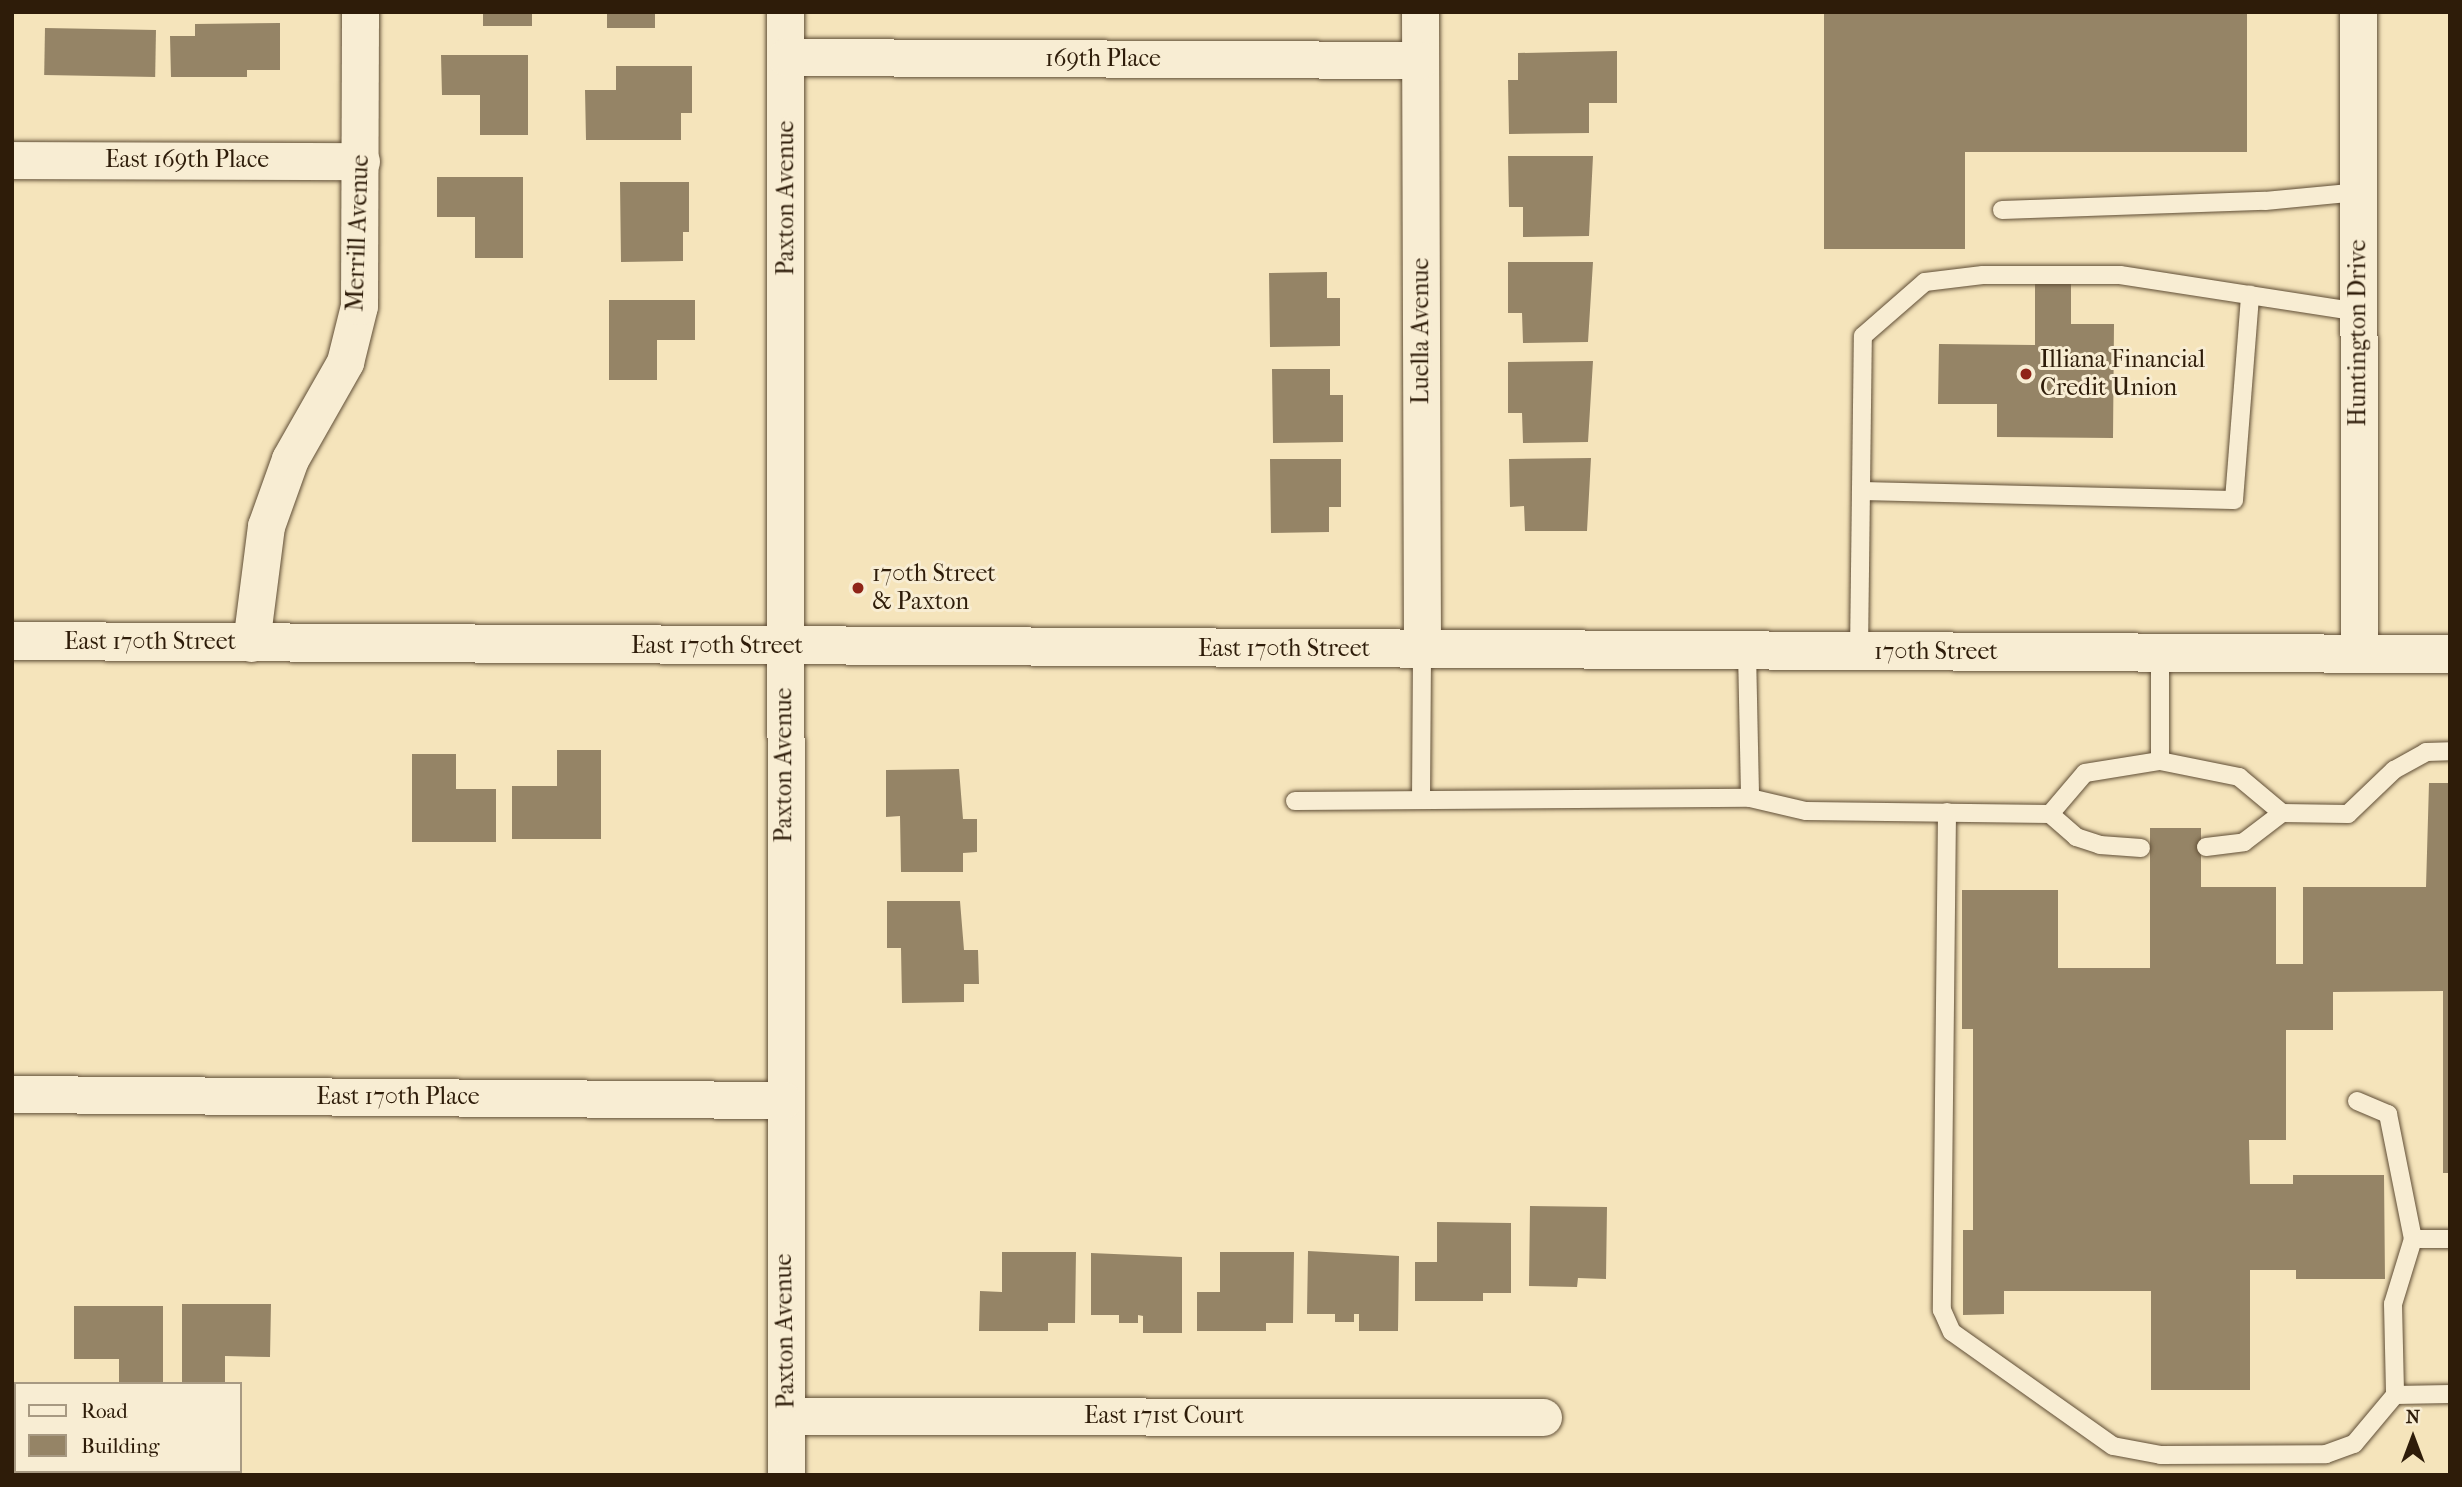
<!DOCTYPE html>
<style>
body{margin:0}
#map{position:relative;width:2462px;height:1487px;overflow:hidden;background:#f5e4bb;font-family:"IM FELL French Canon",serif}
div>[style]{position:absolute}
.building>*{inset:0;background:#958466;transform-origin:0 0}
.roads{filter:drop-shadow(0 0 2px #604e36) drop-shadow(0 0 2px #604e36)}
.service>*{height:18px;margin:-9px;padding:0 9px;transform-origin:9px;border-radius:9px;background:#f8edd3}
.minor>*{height:37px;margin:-18.5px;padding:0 18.5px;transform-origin:18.5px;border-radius:18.5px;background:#f8edd3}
.tertiary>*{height:38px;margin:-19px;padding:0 19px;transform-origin:19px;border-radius:19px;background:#f8edd3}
.dots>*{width:19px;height:19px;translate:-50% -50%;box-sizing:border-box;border:4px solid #f8edd3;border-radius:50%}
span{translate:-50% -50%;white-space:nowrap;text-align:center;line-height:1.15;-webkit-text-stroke:6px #f8edd3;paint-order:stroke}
.street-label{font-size:24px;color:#2e1c09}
.poi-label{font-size:24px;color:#2e1c09}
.left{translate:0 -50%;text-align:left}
.frame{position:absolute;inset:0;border:14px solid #2e1c09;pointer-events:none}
.legend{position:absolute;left:14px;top:1382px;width:228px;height:91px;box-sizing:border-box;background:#f8edd3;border:2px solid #a79982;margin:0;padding:9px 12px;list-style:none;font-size:21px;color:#2e1c09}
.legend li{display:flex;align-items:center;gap:14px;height:35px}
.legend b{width:35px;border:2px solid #a79982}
.north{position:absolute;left:2378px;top:1403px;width:70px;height:70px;-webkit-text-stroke:5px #f8edd3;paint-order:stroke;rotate:0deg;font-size:19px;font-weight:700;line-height:28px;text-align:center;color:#2e1c09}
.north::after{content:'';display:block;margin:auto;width:24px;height:32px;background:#2e1c09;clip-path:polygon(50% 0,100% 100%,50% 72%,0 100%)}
</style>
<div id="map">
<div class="building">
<div style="left:483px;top:12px;width:49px;height:14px"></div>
<div style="left:607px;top:12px;width:48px;height:16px"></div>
<div style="clip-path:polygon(1824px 12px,2247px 12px,2247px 152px,1965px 152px,1965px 249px,1824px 249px)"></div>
<div style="clip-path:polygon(280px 23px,280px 70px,247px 70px,247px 77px,171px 77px,170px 36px,195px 36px,195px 24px)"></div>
<div style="left:45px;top:28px;width:111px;height:47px;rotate:1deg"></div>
<div style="clip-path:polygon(1617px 51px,1617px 103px,1589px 103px,1589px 133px,1509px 134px,1508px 80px,1518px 80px,1518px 53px)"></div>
<div style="clip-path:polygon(441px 55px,528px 55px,528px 135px,480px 135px,480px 95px,442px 95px)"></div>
<div style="clip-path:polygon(616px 66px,692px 66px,692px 113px,681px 113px,681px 140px,586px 140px,585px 90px,616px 90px)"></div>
<div style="clip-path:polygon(1508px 156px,1593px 156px,1589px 236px,1523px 237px,1523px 207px,1509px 207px)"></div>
<div style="clip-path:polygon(437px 177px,523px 177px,523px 258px,475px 258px,475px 217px,437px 217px)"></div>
<div style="clip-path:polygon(620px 182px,689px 182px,689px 232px,683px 232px,683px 261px,621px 262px)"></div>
<div style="clip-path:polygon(1508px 262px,1593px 262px,1588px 342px,1523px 343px,1522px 313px,1508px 313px)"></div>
<div style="clip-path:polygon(1327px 272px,1327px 298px,1340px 298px,1340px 346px,1270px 347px,1269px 273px)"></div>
<div style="clip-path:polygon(2035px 284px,2071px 284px,2071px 324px,2114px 324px,2113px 438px,1997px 437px,1997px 404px,1938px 404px,1939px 344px,2035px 345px)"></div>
<div style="clip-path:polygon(609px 300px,695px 300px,695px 340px,657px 340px,657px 380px,609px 380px)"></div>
<div style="clip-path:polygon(1593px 361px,1588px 442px,1523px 443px,1522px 413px,1508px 413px,1508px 362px)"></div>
<div style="clip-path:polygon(1272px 369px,1330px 369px,1330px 395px,1343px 395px,1343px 442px,1273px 443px)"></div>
<div style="clip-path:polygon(1591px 458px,1587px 531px,1525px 531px,1524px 506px,1510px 507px,1509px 459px)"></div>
<div style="clip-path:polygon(1270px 459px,1341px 459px,1341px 507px,1329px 507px,1329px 532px,1271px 533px)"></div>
<div style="clip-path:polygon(557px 750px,601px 750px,601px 839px,512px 839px,512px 786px,557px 786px)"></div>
<div style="clip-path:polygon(412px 754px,456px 754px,456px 789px,496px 789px,496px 842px,412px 842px)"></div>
<div style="clip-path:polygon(959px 769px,963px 819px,977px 819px,977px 852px,963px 853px,963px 872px,901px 872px,900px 816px,886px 817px,886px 770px)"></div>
<div style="clip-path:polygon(2429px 783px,2450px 783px,2450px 1173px,2443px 1173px,2443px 991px,2333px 992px,2333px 1030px,2286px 1030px,2286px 1140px,2249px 1140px,2250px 1184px,2293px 1184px,2293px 1175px,2384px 1175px,2385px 1279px,2296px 1279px,2296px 1270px,2250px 1270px,2250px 1390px,2151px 1390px,2151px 1291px,2004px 1291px,2004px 1314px,1963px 1315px,1963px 1230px,1973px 1230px,1973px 1029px,1962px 1029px,1962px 890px,2058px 890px,2058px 968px,2150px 968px,2150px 828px,2201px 828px,2201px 887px,2276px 887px,2276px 964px,2303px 964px,2303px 887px,2426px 887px)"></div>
<div style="clip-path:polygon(887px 901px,960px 901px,964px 950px,978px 950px,979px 984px,964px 984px,964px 1002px,902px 1003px,901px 948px,887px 948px)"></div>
<div style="clip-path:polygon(1530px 1206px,1607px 1207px,1606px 1279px,1578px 1278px,1577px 1287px,1529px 1286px)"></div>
<div style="clip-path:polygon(1437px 1222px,1511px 1223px,1511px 1293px,1483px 1293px,1483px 1301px,1415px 1301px,1415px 1262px,1437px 1262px)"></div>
<div style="clip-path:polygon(1308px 1251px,1399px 1256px,1398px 1331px,1359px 1331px,1359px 1314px,1354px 1314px,1354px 1322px,1335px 1322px,1335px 1314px,1307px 1314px)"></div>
<div style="clip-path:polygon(1002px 1252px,1076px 1252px,1075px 1323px,1048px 1323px,1048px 1331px,979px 1331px,980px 1291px,1002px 1292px)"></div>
<div style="clip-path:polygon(1220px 1252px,1294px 1252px,1293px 1323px,1266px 1323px,1266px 1331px,1197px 1331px,1197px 1292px,1220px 1292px)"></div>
<div style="clip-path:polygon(1091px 1253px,1182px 1257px,1182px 1333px,1143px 1333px,1143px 1316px,1138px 1315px,1138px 1323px,1119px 1323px,1119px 1315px,1091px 1315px)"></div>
<div style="clip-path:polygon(182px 1304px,271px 1304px,270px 1357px,225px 1356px,225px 1384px,182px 1384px)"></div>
<div style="clip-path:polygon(74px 1306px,163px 1306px,163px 1384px,119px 1384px,119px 1359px,74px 1359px)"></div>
</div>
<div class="roads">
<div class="service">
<div style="left:2002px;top:210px;width:263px;rotate:-2deg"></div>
<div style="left:2265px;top:201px;width:93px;rotate:-5.5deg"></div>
<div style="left:1861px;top:491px;width:373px;rotate:1.4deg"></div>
<div style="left:2234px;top:500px;width:206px;rotate:-85.5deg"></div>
<div style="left:1747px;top:651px;width:147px;rotate:88.8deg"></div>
<div style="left:1859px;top:652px;width:316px;rotate:-89.3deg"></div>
<div style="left:1863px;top:336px;width:82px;rotate:-41.1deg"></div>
<div style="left:1925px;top:282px;width:58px;rotate:-6.9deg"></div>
<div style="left:1983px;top:275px;width:137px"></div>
<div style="left:2120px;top:275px;width:241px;rotate:8.8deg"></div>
<div style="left:2160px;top:653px;width:108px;rotate:90deg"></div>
<div style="left:1421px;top:800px;width:150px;rotate:-89.6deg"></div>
<div style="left:1295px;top:801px;width:455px;rotate:-0.4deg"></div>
<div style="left:1750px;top:798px;width:57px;rotate:13.1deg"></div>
<div style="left:1806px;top:811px;width:244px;rotate:0.7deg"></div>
<div style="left:2050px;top:814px;width:54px;rotate:-49.5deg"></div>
<div style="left:2085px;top:773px;width:76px;rotate:-9.1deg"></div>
<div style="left:2160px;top:761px;width:81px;rotate:11.4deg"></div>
<div style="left:2239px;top:777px;width:56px;rotate:39.9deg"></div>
<div style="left:2282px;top:813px;width:66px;rotate:0.9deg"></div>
<div style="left:2348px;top:814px;width:64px;rotate:-43.7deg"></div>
<div style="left:2394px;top:770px;width:37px;rotate:-29deg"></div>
<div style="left:2426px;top:752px;width:24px;rotate:-2deg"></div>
<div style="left:1947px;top:812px;width:498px;rotate:90.6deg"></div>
<div style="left:1942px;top:1310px;width:24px;rotate:66deg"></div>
<div style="left:1952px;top:1332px;width:197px;rotate:35.3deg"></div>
<div style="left:2113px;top:1446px;width:49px;rotate:10.6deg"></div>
<div style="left:2161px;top:1455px;width:165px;rotate:-0.3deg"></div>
<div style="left:2326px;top:1454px;width:30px;rotate:-20deg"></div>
<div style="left:2354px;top:1444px;width:64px;rotate:-50.1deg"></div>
<div style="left:2050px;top:814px;width:35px;rotate:41deg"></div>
<div style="left:2076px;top:837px;width:25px;rotate:18deg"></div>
<div style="left:2100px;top:845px;width:41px;rotate:4.2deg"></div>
<div style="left:2206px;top:847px;width:38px;rotate:-7deg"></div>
<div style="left:2244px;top:842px;width:48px;rotate:-37.3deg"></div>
<div style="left:2357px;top:1101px;width:34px;rotate:23deg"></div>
<div style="left:2388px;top:1114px;width:127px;rotate:78.7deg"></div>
<div style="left:2450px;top:1239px;width:37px;rotate:180deg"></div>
<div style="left:2413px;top:1239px;width:68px;rotate:107.1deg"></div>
<div style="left:2393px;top:1304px;width:91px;rotate:88.7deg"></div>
<div style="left:2395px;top:1395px;width:55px;rotate:-1deg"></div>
</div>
<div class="minor">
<div style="left:785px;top:12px;width:1463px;rotate:89.96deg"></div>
<div style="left:1420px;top:12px;width:638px;rotate:89.82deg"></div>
<div style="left:2358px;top:12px;width:642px;rotate:89.91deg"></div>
<div style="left:786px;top:57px;width:634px;rotate:0.27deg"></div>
<div style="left:12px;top:160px;width:349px;rotate:0.2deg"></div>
<div style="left:251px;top:643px;width:118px;rotate:-82.7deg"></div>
<div style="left:266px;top:526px;width:71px;rotate:-70.3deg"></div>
<div style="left:290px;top:459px;width:112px;rotate:-60.4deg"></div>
<div style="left:345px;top:362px;width:58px;rotate:-76deg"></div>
<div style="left:359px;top:306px;width:294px;rotate:-89.8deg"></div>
<div style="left:12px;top:1094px;width:771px;rotate:0.45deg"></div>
<div style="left:786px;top:1416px;width:757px;rotate:0.08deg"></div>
</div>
<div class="tertiary">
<div style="left:12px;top:641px;width:2438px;rotate:0.31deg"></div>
</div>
</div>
<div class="dots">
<div style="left:2026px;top:374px;background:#8f2418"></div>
<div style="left:858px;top:588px;background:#8f2418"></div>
</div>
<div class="street-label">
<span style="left:1103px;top:59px">169th Place</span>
<span style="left:187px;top:160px">East 169th Place</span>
<span style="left:786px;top:198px;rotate:-90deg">Paxton Avenue</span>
<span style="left:358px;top:233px;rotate:-88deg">Merrill Avenue</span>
<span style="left:1421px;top:331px;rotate:-90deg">Luella Avenue</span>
<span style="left:2358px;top:333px;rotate:-90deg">Huntington Drive</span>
<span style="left:150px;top:642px">East 170th Street</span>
<span style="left:717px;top:646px">East 170th Street</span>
<span style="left:1284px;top:649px">East 170th Street</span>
<span style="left:1936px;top:652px">170th Street</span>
<span style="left:784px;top:765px;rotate:-90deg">Paxton Avenue</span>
<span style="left:398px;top:1097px">East 170th Place</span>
<span style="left:785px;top:1331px;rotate:-91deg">Paxton Avenue</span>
<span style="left:1164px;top:1416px">East 171st Court</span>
</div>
<div class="poi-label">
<span class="left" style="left:2040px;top:374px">Illiana Financial<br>Credit Union</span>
<span class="left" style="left:872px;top:588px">170th Street<br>&amp; Paxton</span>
</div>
<div class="frame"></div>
<ul class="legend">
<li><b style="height:9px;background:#f8edd3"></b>Road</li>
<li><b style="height:19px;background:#958466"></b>Building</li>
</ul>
<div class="north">N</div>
</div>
